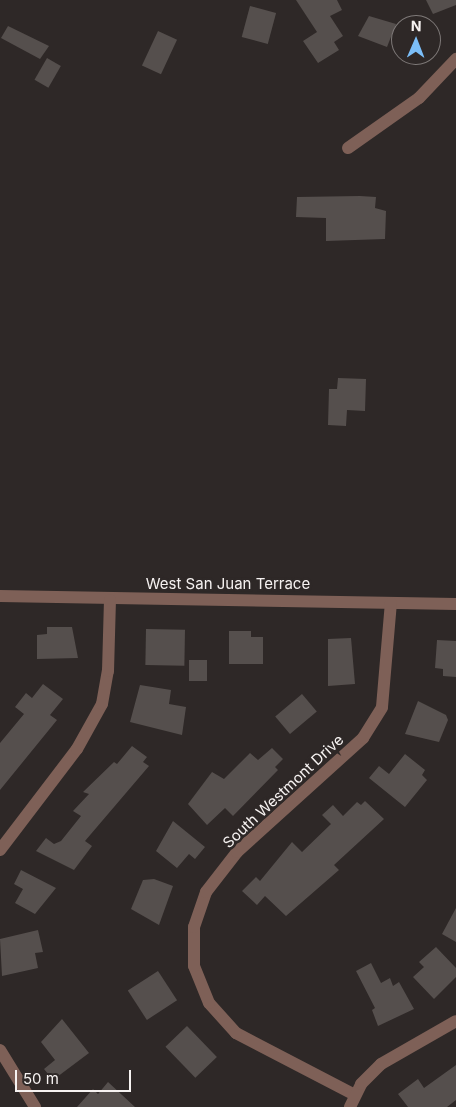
<!DOCTYPE html>
<style>
body{margin:0}
#map{position:relative;width:456px;height:1107px;overflow:hidden;background:#2e2827;font-family:Inter,sans-serif}
div>[style]{position:absolute}
.building>*{inset:0;background:#554f4d;transform-origin:0 0}
.minor>*{height:12px;margin:-6px;padding:0 6px;transform-origin:6px;border-radius:6px;background:#7e6057}
span{translate:-50% -50%;white-space:nowrap;text-align:center;line-height:1.15;-webkit-text-stroke:5px #2e2827;paint-order:stroke}
.street-label{font-size:15px;color:#f6f2f1}
.north{position:absolute;left:391px;top:15px;width:50px;height:50px;box-sizing:border-box;background:#2e2827;border:1px solid #7e7978;border-radius:50%;rotate:1deg;font-size:14px;font-weight:700;line-height:20px;text-align:center;color:#f6f2f1}
.north::after{content:'';display:block;margin:auto;width:18px;height:22px;background:#7bbef8;clip-path:polygon(50% 0,100% 100%,50% 72%,0 100%)}
.scale{position:absolute;left:15px;top:1070px;width:116px;height:22px;box-sizing:border-box;border:2px solid #f6f2f1;border-top:0;padding-left:6px;font-size:15px;line-height:18px;white-space:nowrap;color:#f6f2f1;-webkit-text-stroke:4px #2e2827;paint-order:stroke}
</style>
<div id="map">
<div class="building">
<div style="clip-path:polygon(296px 0,337px 0,342px 10px,330px 16px,343px 36px,334px 42px,339px 50px,318px 63px,303px 41px,317px 32px)"></div>
<div style="clip-path:polygon(426px 0,456px 0,456px 5px,433px 14px)"></div>
<div style="left:250px;top:6px;width:27px;height:32px;rotate:15deg"></div>
<div style="clip-path:polygon(369px 16px,396px 24px,387px 47px,358px 36px)"></div>
<div style="clip-path:polygon(8px 26px,49px 46px,40px 59px,1px 38px)"></div>
<div style="left:158px;top:31px;width:21px;height:38px;rotate:25deg"></div>
<div style="left:47px;top:58px;width:16px;height:25px;rotate:30deg"></div>
<div style="clip-path:polygon(360px 196px,376px 197px,375px 208px,386px 211px,385px 239px,326px 241px,326px 218px,296px 217px,297px 197px)"></div>
<div style="clip-path:polygon(338px 378px,366px 379px,365px 411px,347px 410px,346px 426px,328px 425px,329px 389px,337px 389px)"></div>
<div style="clip-path:polygon(47px 627px,72px 627px,78px 658px,37px 659px,37px 635px,47px 634px)"></div>
<div style="left:146px;top:629px;width:39px;height:36px;rotate:1deg"></div>
<div style="clip-path:polygon(229px 631px,251px 631px,251px 637px,263px 637px,263px 664px,229px 664px)"></div>
<div style="clip-path:polygon(351px 638px,355px 684px,328px 686px,328px 639px)"></div>
<div style="clip-path:polygon(437px 640px,456px 641px,456px 677px,443px 676px,443px 669px,435px 668px)"></div>
<div style="left:189px;top:660px;width:18px;height:21px"></div>
<div style="clip-path:polygon(43px 684px,63px 699px,50px 715px,57px 720px,0 790px,0 743px,24px 714px,15px 707px,26px 693px,32px 698px)"></div>
<div style="clip-path:polygon(140px 685px,171px 690px,169px 704px,186px 707px,182px 735px,130px 722px)"></div>
<div style="left:302px;top:694px;width:23px;height:35px;rotate:50deg"></div>
<div style="clip-path:polygon(418px 701px,446px 715px,448px 720px,439px 742px,405px 734px)"></div>
<div style="clip-path:polygon(132px 746px,147px 757px,143px 762px,149px 766px,85px 841px,92px 846px,74px 870px,36px 851px,46px 838px,54px 844px,61px 841px,81px 816px,73px 811px,89px 794px,83px 792px,114px 762px,117px 764px)"></div>
<div style="clip-path:polygon(272px 748px,283px 759px,275px 767px,278px 770px,233px 816px,225px 808px,207px 825px,188px 804px,212px 772px,224px 779px,250px 753px,258px 760px)"></div>
<div style="clip-path:polygon(405px 754px,425px 770px,422px 775px,427px 780px,405px 807px,369px 778px,379px 766px,389px 774px)"></div>
<div style="clip-path:polygon(365px 801px,384px 819px,334px 865px,339px 870px,286px 916px,265px 896px,257px 905px,242px 891px,256px 877px,260px 881px,292px 842px,302px 852px,331px 824px,322px 815px,333px 805px,343px 816px,357px 802px,361px 805px)"></div>
<div style="clip-path:polygon(173px 821px,205px 847px,195px 859px,189px 854px,177px 868px,156px 851px)"></div>
<div style="clip-path:polygon(21px 870px,56px 888px,35px 914px,15px 903px,23px 889px,14px 884px)"></div>
<div style="clip-path:polygon(154px 879px,173px 886px,159px 925px,131px 909px,143px 880px)"></div>
<div style="clip-path:polygon(456px 908px,456px 942px,442px 934px)"></div>
<div style="clip-path:polygon(38px 930px,43px 952px,35px 953px,38px 968px,2px 976px,0 939px)"></div>
<div style="clip-path:polygon(436px 947px,456px 968px,456px 977px,434px 999px,413px 977px,424px 967px,419px 962px)"></div>
<div style="clip-path:polygon(371px 963px,381px 983px,390px 978px,393px 986px,399px 982px,414px 1009px,378px 1026px,372px 1010px,375px 1008px,356px 971px)"></div>
<div style="left:158px;top:971px;width:35px;height:36px;rotate:57deg"></div>
<div style="clip-path:polygon(62px 1019px,89px 1053px,53px 1080px,44px 1069px,55px 1060px,41px 1042px)"></div>
<div style="left:187px;top:1026px;width:43px;height:30px;rotate:46deg"></div>
<div style="clip-path:polygon(456px 1065px,456px 1100px,447px 1107px,408px 1107px,398px 1094px,418px 1079px,424px 1088px)"></div>
<div style="clip-path:polygon(108px 1082px,135px 1107px,77px 1107px,93px 1089px,98px 1094px)"></div>
</div>
<div class="minor">
<div style="left:348px;top:148px;width:87px;rotate:-35.2deg"></div>
<div style="left:419px;top:98px;width:54px;rotate:-46.5deg"></div>
<div style="left:0;top:596px;width:456px;rotate:1deg"></div>
<div style="left:0;top:850px;width:127px;rotate:-52.7deg"></div>
<div style="left:77px;top:749px;width:51px;rotate:-60.9deg"></div>
<div style="left:102px;top:704px;width:34px;rotate:-80deg"></div>
<div style="left:108px;top:671px;width:71px;rotate:-88.4deg"></div>
<div style="left:0;top:1050px;width:67px;rotate:58.4deg"></div>
<div style="left:355px;top:1095px;width:134px;rotate:-152.5deg"></div>
<div style="left:236px;top:1033px;width:40px;rotate:-132deg"></div>
<div style="left:209px;top:1003px;width:40px;rotate:-112deg"></div>
<div style="left:194px;top:966px;width:39px;rotate:-90deg"></div>
<div style="left:194px;top:927px;width:37px;rotate:-71deg"></div>
<div style="left:206px;top:892px;width:51px;rotate:-52.2deg"></div>
<div style="left:237px;top:852px;width:170px;rotate:-42.1deg"></div>
<div style="left:363px;top:738px;width:36px;rotate:-58deg"></div>
<div style="left:382px;top:707px;width:104px;rotate:-85.1deg"></div>
<div style="left:350px;top:1107px;width:25px;rotate:-64deg"></div>
<div style="left:361px;top:1084px;width:28px;rotate:-45deg"></div>
<div style="left:381px;top:1064px;width:86px;rotate:-29.8deg"></div>
</div>
<div class="street-label">
<span style="left:228px;top:584px">West San Juan Terrace</span>
<span style="left:283px;top:791px;rotate:-43deg">South Westmont Drive</span>
</div>
<div class="north">N</div>
<div class="scale">50 m</div>
</div>
